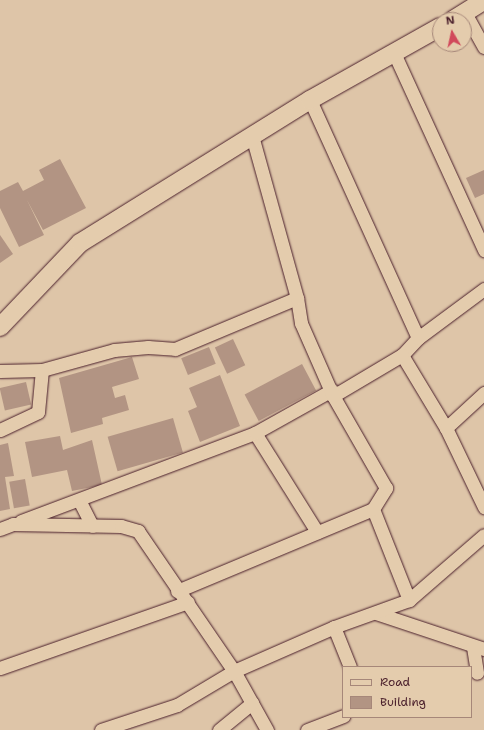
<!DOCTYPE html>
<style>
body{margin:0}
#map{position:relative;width:484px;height:730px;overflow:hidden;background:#dec5a8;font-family:"Shantell Sans",sans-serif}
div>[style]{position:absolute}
.building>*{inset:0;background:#b29483;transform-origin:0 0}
.roads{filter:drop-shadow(0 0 1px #4a1f2b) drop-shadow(0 0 1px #4a1f2b)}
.street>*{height:13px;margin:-6.5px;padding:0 6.5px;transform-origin:6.5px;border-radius:6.5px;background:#e4ccad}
.secondary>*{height:18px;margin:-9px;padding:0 9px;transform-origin:9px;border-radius:9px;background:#e4ccad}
span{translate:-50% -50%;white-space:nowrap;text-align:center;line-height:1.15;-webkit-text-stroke:3px #e4ccad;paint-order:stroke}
.legend{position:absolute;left:342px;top:666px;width:130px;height:52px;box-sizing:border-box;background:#e4ccad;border:1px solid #a68779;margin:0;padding:5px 7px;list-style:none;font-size:12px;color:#4a1f2b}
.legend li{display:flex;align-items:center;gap:8px;height:20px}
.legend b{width:20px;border:1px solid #a68779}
.north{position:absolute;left:432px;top:12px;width:40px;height:40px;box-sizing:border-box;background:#e4ccad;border:1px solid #a68779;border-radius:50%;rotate:351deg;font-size:11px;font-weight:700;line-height:16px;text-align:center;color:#4a1f2b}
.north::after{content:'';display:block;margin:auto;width:14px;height:18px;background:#d1495b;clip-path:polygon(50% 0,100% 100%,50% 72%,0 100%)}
</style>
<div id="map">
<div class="building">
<div style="clip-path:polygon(60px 159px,86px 208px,43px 230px,27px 200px,44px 235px,19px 247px,0 208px,0 191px,18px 182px,23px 191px,44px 180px,39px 170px)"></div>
<div style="clip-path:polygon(484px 170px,484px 194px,475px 198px,466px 178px)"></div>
<div style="clip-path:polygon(0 235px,13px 254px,0 263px)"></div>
<div style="left:233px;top:339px;width:29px;height:20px;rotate:65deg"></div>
<div style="left:209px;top:347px;width:18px;height:30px;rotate:68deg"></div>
<div style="clip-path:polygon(132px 357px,139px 379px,112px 387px,115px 398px,125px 395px,129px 410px,102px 418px,103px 424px,71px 433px,59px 378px)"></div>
<div style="left:302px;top:364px;width:30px;height:65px;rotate:62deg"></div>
<div style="clip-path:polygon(220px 375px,240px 426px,200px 442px,188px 411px,197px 407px,189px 388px)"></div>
<div style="left:26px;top:382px;width:23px;height:27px;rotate:77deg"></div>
<div style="left:173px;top:418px;width:36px;height:68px;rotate:74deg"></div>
<div style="clip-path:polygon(60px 436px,63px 450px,92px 440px,102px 485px,72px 491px,67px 470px,32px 477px,25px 442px)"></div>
<div style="clip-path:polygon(8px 443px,14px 476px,5px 477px,10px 509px,0 511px,0 445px)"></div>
<div style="left:25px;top:479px;width:27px;height:16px;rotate:80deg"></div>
</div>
<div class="roads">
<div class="street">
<div style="left:465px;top:13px;width:39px;rotate:61deg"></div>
<div style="left:394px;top:53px;width:217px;rotate:65.4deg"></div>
<div style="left:310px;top:100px;width:261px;rotate:65.6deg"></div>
<div style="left:418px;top:338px;width:23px;rotate:133deg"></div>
<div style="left:402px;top:355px;width:85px;rotate:58.9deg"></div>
<div style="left:446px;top:428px;width:88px;rotate:64.3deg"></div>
<div style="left:418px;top:338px;width:82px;rotate:-36.6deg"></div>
<div style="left:0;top:371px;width:42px;rotate:-1.4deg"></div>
<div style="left:42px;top:370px;width:75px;rotate:-15.5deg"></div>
<div style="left:114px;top:350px;width:34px;rotate:-5deg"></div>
<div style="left:148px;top:347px;width:27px;rotate:4deg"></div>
<div style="left:175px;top:349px;width:132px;rotate:-22.7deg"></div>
<div style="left:333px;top:396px;width:80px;rotate:-30.7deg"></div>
<div style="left:446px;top:428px;width:52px;rotate:-42.6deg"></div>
<div style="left:0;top:430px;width:42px;rotate:-25.3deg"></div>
<div style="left:38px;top:412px;width:42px;rotate:-84.6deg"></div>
<div style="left:255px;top:433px;width:117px;rotate:57.9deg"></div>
<div style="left:79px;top:500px;width:29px;rotate:63deg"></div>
<div style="left:373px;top:509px;width:98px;rotate:68.4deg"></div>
<div style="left:21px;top:521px;width:250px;rotate:-20.6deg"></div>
<div style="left:255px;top:433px;width:88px;rotate:-29.2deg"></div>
<div style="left:0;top:529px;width:14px;rotate:-21deg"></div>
<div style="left:13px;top:524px;width:108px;rotate:1.1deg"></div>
<div style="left:121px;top:526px;width:18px;rotate:16deg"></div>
<div style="left:138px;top:531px;width:170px;rotate:55.6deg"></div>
<div style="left:234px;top:671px;width:68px;rotate:60.8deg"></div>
<div style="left:177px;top:591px;width:212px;rotate:-22.7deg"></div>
<div style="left:373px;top:509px;width:25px;rotate:-58deg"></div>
<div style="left:386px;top:488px;width:106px;rotate:-119.9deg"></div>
<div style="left:333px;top:396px;width:80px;rotate:-113.7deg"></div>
<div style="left:301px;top:323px;width:25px;rotate:-99deg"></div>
<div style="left:297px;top:298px;width:168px;rotate:-105.5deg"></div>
<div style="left:376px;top:613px;width:114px;rotate:18.4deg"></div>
<div style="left:334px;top:627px;width:43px;rotate:68.2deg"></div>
<div style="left:473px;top:647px;width:26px;rotate:81deg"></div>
<div style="left:0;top:668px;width:199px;rotate:-19.3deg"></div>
<div style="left:101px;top:730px;width:80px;rotate:-18.2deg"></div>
<div style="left:177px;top:705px;width:66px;rotate:-30.8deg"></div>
<div style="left:234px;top:671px;width:109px;rotate:-23.7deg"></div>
<div style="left:334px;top:627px;width:80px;rotate:-19.8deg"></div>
<div style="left:409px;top:600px;width:99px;rotate:-40.9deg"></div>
<div style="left:219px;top:730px;width:43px;rotate:-39.3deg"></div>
<div style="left:307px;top:730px;width:39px;rotate:-21deg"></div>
</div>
<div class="secondary">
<div style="left:453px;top:20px;width:36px;rotate:-32deg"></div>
<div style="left:0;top:327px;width:116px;rotate:-46.4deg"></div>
<div style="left:80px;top:243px;width:271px;rotate:-31.9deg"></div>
<div style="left:310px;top:100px;width:149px;rotate:-29.3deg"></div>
</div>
</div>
<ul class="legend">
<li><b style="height:5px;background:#e4ccad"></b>Road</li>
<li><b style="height:11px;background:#b29483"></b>Building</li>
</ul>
<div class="north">N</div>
</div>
